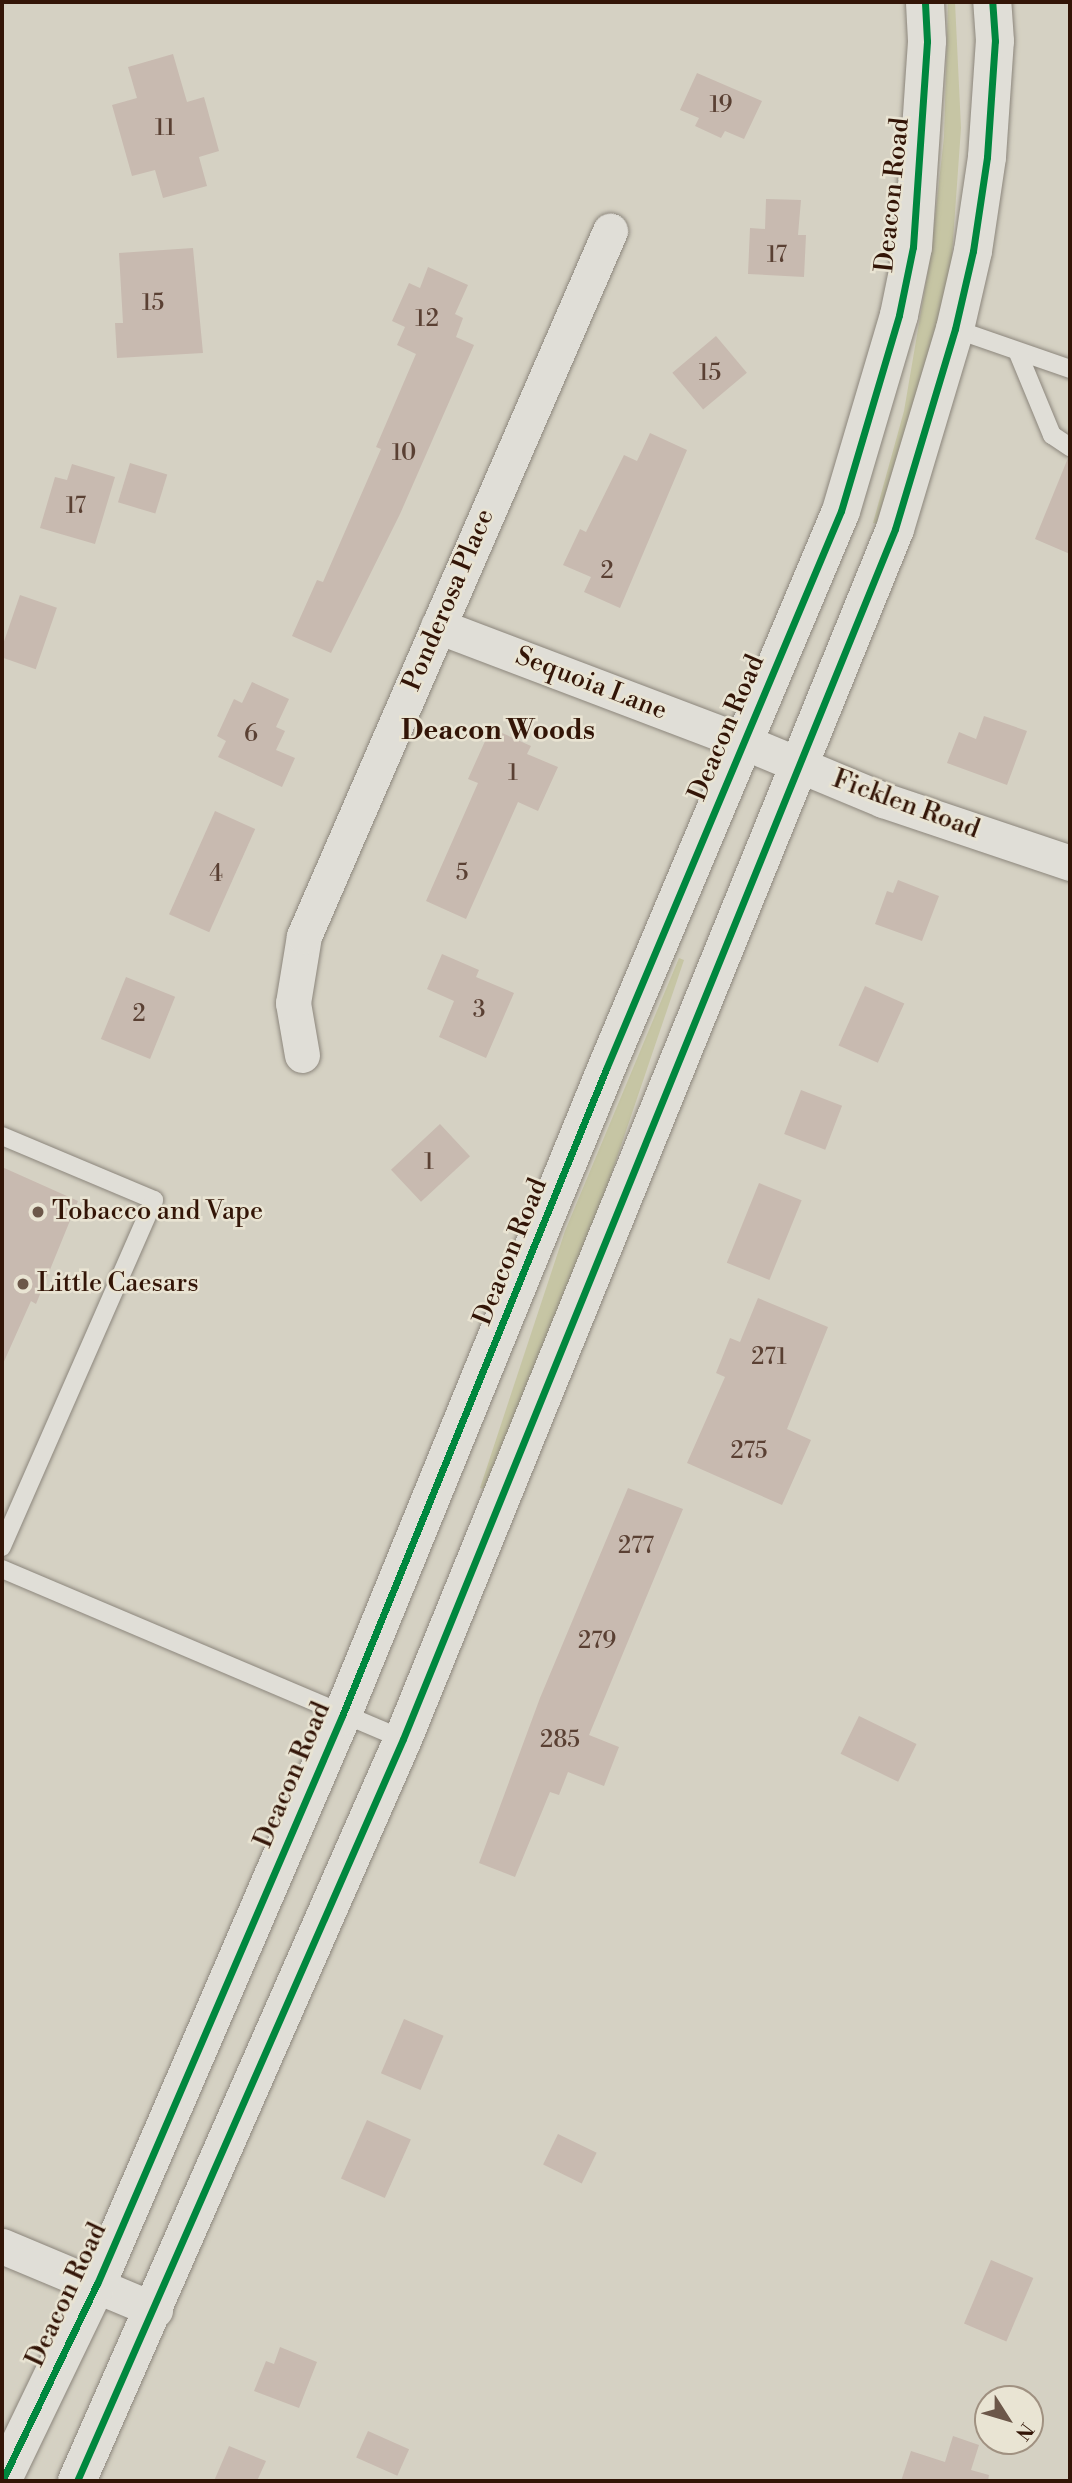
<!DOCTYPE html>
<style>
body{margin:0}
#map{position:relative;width:1072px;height:2483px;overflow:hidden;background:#d5d1c3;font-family:"Libre Bodoni",serif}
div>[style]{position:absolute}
.green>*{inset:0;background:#c6c5a4}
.building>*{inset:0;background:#c8bab0;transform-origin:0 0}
.roads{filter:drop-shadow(0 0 2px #8c867c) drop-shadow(0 0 2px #8c867c)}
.lane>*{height:18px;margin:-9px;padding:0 9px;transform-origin:9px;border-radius:9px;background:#e0ded7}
.street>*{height:35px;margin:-17.5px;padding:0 17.5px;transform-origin:17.5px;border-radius:17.5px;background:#e0ded7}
.secondary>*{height:38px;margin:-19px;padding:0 19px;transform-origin:19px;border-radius:19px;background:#e0ded7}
.cycleway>*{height:7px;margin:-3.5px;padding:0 3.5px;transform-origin:3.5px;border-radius:3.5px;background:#00873e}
.dots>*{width:19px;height:19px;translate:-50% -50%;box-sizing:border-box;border:4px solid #e9e4d3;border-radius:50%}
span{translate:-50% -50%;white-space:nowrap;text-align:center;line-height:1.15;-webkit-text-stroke:5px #e9e4d3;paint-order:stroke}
.number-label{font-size:23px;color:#5a4033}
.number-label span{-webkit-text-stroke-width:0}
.street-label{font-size:26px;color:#331507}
.poi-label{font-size:26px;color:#331507}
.left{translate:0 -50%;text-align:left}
.neighbourhood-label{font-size:28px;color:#331507;font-weight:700}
.frame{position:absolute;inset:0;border:4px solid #331507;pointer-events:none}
.north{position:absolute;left:974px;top:2385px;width:70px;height:70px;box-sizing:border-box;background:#e9e4d3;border:2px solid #a09181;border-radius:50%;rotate:127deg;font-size:19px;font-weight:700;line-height:28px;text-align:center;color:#331507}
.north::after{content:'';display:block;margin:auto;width:24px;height:32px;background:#6c5749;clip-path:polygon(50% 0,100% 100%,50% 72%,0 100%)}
</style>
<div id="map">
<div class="green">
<div style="clip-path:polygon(948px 2px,955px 2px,961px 128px,951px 269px,925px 385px,880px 524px,873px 523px,904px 411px,931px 253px,944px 137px)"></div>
<div style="clip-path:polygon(679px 958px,684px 960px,591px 1234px,486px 1490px,480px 1488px,565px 1231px)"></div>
</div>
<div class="building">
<div style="clip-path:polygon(173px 54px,187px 102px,204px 97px,219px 151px,199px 157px,207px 186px,163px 198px,155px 170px,132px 176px,112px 105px,137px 98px,128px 67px)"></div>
<div style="clip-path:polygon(697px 73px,762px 101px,744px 139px,725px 131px,721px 138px,695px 126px,699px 118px,680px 110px)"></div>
<div style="clip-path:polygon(766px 199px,801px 200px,798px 235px,806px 235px,804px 277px,748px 274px,750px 228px,765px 229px)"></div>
<div style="clip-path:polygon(193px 248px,203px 353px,117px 358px,115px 323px,123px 323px,119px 253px)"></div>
<div style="clip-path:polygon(428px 267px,468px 285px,455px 314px,463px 318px,456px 337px,474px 345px,400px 514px,331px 653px,292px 636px,317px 580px,323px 582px,381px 449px,376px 447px,416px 354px,397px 345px,405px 327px,392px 321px,409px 283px,420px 288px)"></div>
<div style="left:716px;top:336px;width:48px;height:57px;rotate:50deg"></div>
<div style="clip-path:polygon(650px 433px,687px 450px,620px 608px,584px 592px,591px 577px,563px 565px,580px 529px,586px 532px,624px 455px,637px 461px)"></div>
<div style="clip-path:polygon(1068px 458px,1070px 458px,1070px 554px,1035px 539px)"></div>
<div style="left:130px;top:463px;width:39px;height:41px;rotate:17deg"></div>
<div style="clip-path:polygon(72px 464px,115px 477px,95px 544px,40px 528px,55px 477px,67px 480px)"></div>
<div style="left:20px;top:595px;width:39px;height:65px;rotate:19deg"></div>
<div style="clip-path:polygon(252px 682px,289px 699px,276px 727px,285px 731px,276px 750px,295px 758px,282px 787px,218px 757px,226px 741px,217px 736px,234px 699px,242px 703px)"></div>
<div style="clip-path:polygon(984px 716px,1027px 731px,1007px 785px,947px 763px,959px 732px,976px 739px)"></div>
<div style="clip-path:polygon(491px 728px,531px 746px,527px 754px,558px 767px,538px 811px,518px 802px,466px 919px,426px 901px,478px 783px,468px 779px)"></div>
<div style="left:215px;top:811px;width:44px;height:113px;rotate:24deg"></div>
<div style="clip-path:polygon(898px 880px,939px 896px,922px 941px,875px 924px,887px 891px,893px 893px)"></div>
<div style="clip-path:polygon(442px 954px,479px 970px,476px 977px,514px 993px,486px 1058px,439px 1037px,454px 1001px,427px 989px)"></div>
<div style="left:126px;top:977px;width:53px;height:67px;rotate:22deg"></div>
<div style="left:865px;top:986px;width:43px;height:65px;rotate:24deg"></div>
<div style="left:801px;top:1090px;width:44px;height:47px;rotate:21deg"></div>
<div style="left:440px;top:1124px;width:44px;height:67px;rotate:47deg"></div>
<div style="clip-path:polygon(2px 1167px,78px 1201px,36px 1304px,31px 1301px,2px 1366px)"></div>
<div style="left:759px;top:1183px;width:46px;height:86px;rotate:22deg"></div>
<div style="clip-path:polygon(758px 1298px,828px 1327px,787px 1429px,811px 1440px,782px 1505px,687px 1463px,725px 1377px,716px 1373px,730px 1338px,740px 1342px)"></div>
<div style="clip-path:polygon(628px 1488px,683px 1509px,589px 1735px,619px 1747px,604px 1786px,568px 1772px,559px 1795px,550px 1792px,515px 1877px,479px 1863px,540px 1698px)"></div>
<div style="left:859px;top:1716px;width:64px;height:42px;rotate:26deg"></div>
<div style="left:404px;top:2019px;width:43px;height:59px;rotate:23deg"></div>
<div style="left:367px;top:2120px;width:48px;height:64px;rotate:24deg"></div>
<div style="left:558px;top:2134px;width:43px;height:34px;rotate:26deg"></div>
<div style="left:991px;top:2260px;width:46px;height:69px;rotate:23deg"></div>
<div style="clip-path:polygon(280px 2347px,317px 2362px,299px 2408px,254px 2391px,266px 2361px,274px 2364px)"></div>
<div style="left:368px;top:2431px;width:45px;height:29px;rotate:24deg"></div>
<div style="clip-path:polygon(953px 2436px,979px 2445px,971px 2470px,989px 2475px,988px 2481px,901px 2481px,911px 2451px,945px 2462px)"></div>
<div style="clip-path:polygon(229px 2446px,266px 2461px,257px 2481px,214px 2481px)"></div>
</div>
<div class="roads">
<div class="lane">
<div style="left:955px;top:329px;width:122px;rotate:19.2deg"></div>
<div style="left:1018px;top:353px;width:89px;rotate:67.5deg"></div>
<div style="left:1052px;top:435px;width:22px;rotate:34deg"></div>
<div style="left:2px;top:1136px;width:165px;rotate:22.8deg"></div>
<div style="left:154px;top:1200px;width:379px;rotate:113.7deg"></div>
<div style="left:2px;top:1569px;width:436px;rotate:23deg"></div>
</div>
<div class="street">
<div style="left:438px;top:626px;width:327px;rotate:20.8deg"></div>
<div style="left:744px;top:742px;width:151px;rotate:22.6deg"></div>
<div style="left:883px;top:800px;width:197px;rotate:18.6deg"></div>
<div style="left:302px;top:1055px;width:53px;rotate:-99.8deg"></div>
<div style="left:293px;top:1003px;width:68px;rotate:-80.7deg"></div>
<div style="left:304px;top:936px;width:769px;rotate:-66.54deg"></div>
<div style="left:2px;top:2246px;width:166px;rotate:22.7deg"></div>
</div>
<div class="secondary">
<div style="left:2px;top:2481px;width:219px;rotate:-64.3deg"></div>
<div style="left:97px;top:2284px;width:619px;rotate:-66.67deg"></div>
<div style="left:342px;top:1716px;width:699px;rotate:-67.8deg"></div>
<div style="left:606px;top:1069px;width:605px;rotate:-67.16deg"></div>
<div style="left:841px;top:511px;width:204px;rotate:-73.5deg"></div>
<div style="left:899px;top:315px;width:69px;rotate:-78.4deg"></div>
<div style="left:913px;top:247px;width:206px;rotate:-86.1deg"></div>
<div style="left:927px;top:41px;width:39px;rotate:-93deg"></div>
<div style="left:77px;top:2481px;width:810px;rotate:-66.28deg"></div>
<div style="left:403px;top:1739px;width:1306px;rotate:-67.87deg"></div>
<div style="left:895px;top:529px;width:209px;rotate:-73.3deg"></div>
<div style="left:955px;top:329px;width:80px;rotate:-77deg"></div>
<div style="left:973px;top:251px;width:95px;rotate:-81.5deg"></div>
<div style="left:987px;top:157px;width:116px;rotate:-86.1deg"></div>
<div style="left:995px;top:41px;width:39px;rotate:-94deg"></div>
</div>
</div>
<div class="cycleway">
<div style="left:2px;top:2481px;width:219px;rotate:-64.3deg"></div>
<div style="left:97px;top:2284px;width:619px;rotate:-66.67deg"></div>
<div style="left:342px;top:1716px;width:699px;rotate:-67.8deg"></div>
<div style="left:606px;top:1069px;width:605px;rotate:-67.16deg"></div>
<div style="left:841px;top:511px;width:204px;rotate:-73.5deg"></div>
<div style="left:899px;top:315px;width:69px;rotate:-78.4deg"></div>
<div style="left:913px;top:247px;width:206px;rotate:-86.1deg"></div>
<div style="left:927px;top:41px;width:39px;rotate:-93deg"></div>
<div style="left:77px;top:2481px;width:810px;rotate:-66.28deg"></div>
<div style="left:403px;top:1739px;width:1306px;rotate:-67.87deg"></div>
<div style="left:895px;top:529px;width:209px;rotate:-73.3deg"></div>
<div style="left:955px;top:329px;width:80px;rotate:-77deg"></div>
<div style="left:973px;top:251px;width:95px;rotate:-81.5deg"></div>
<div style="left:987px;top:157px;width:116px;rotate:-86.1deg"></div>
<div style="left:995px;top:41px;width:39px;rotate:-94deg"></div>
</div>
<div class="dots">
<div style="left:38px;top:1212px;background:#6c5749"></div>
<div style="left:23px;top:1284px;background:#6c5749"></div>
</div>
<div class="number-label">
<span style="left:721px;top:105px">19</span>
<span style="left:165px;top:128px">11</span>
<span style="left:777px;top:255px">17</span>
<span style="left:153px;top:303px">15</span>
<span style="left:427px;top:319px">12</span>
<span style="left:710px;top:373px">15</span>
<span style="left:404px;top:453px">10</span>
<span style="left:76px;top:506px">17</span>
<span style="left:607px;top:571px">2</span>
<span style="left:251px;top:734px">6</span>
<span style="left:513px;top:773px">1</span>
<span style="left:462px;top:873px">5</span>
<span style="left:216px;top:874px">4</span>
<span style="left:479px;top:1010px">3</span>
<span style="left:139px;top:1014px">2</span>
<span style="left:429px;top:1162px">1</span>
<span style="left:769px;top:1357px">271</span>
<span style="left:749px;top:1451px">275</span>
<span style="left:636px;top:1546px">277</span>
<span style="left:597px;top:1641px">279</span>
<span style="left:560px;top:1740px">285</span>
</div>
<div class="street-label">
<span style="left:893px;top:195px;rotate:-84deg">Deacon Road</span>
<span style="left:449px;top:600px;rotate:-67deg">Ponderosa Place</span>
<span style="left:591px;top:684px;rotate:21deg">Sequoia Lane</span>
<span style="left:727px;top:728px;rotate:-67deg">Deacon Road</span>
<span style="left:906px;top:805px;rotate:20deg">Ficklen Road</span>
<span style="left:511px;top:1252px;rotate:-68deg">Deacon Road</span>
<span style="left:293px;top:1775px;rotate:-67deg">Deacon Road</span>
<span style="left:67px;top:2295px;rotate:-65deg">Deacon Road</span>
</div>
<div class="poi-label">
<span class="left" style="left:52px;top:1212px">Tobacco and Vape</span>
<span class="left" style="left:37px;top:1284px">Little Caesars</span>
</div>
<div class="neighbourhood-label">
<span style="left:498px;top:731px">Deacon Woods</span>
</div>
<div class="frame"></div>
<div class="north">N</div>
</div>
